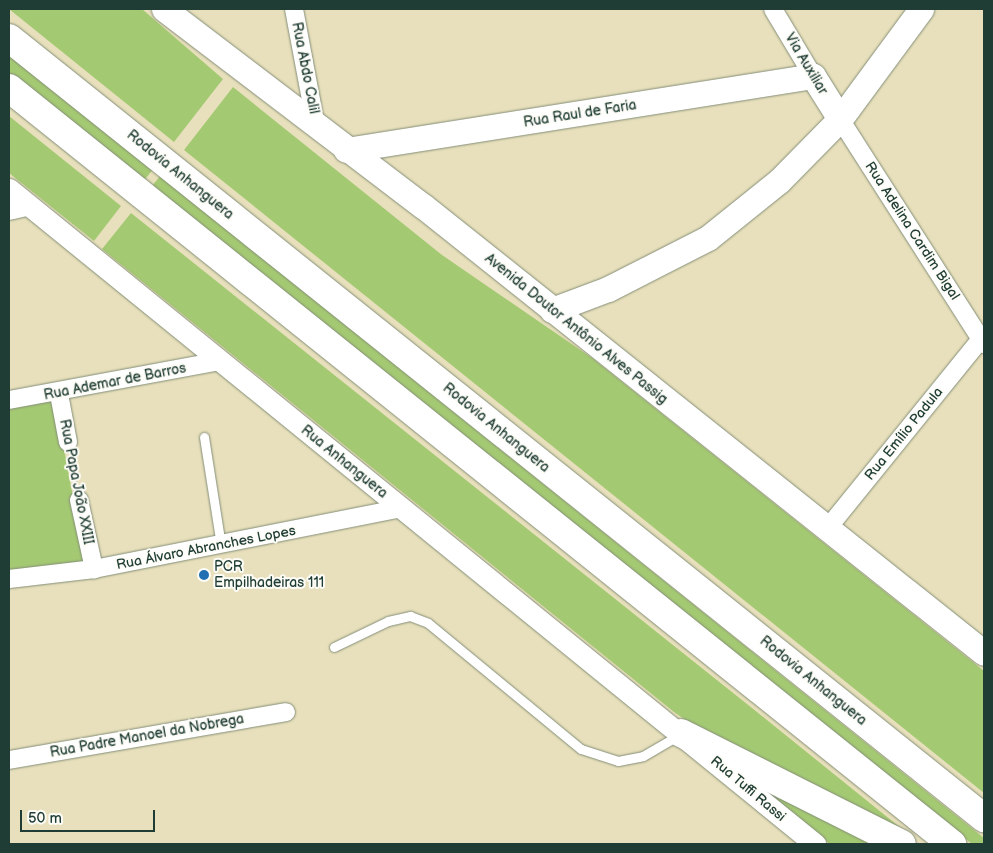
<!DOCTYPE html>
<meta charset="utf-8">
<style>
body{margin:0}
#map{position:relative;width:993px;height:853px;overflow:hidden;background:#e8e0bc;font-family:"Balsamiq Sans",sans-serif}
div>[style]{position:absolute}
.green>*{inset:0;background:#a4c973;transform-origin:0 0}
.path>*{height:3px;margin-top:-1.5px;transform-origin:0;background:repeating-linear-gradient(90deg,#848e78 0 4px,transparent 0 8px)}
.roads{filter:drop-shadow(0 0 1px #848e78) drop-shadow(0 0 1px #848e78)}
.service>*{height:9px;margin:-4.5px;padding:0 4.5px;transform-origin:4.5px;border-radius:4.5px;background:#fff}
.minor>*{height:18px;margin:-9px;padding:0 9px;transform-origin:9px;border-radius:9px;background:#fff}
.tertiary>*{height:21px;margin:-10.5px;padding:0 10.5px;transform-origin:10.5px;border-radius:10.5px;background:#fff}
.secondary>*{height:25px;margin:-12.5px;padding:0 12.5px;transform-origin:12.5px;border-radius:12.5px;background:#fff}
.motorway>*{height:28px;margin:-14px;padding:0 14px;transform-origin:14px;border-radius:14px;background:#fff}
.dots>*{width:14px;height:14px;translate:-50% -50%;box-sizing:border-box;border:2px solid #fdfcf7;border-radius:50%}
span{translate:-50% -50%;white-space:nowrap;text-align:center;line-height:1.15;-webkit-text-stroke:4px #fdfcf7;paint-order:stroke}
.street-label{font-size:14px;color:#1f3d34}
.poi-label{font-size:14px;color:#1f3d34}
.left{translate:0 -50%;text-align:left}
.frame{position:absolute;inset:0;border:10px solid #1f3d34;pointer-events:none}
.scale{position:absolute;left:20px;top:810px;width:135px;height:22px;box-sizing:border-box;border:2px solid #1f3d34;border-top:0;padding-left:6px;font-size:15px;line-height:18px;white-space:nowrap;color:#1f3d34;-webkit-text-stroke:4px #fdfcf7;paint-order:stroke}
</style>
<div id="map">
<div class="green">
<div style="clip-path:polygon(9px 9px,142px 9px,223px 79px,174px 142px)"></div>
<div style="left:9px;top:53px;width:185px;height:18px;rotate:38deg"></div>
<div style="clip-path:polygon(233px 87px,442px 255px,592px 358px,984px 671px,984px 793px,184px 150px)"></div>
<div style="clip-path:polygon(9px 116px,121px 206px,94px 241px,9px 173px)"></div>
<div style="clip-path:polygon(160px 176px,984px 838px,984px 844px,972px 844px,152px 186px)"></div>
<div style="clip-path:polygon(131px 213px,757px 712px,912px 837px,703px 732px,674px 712px,102px 249px)"></div>
<div style="clip-path:polygon(55px 401px,86px 566px,9px 574px,9px 406px)"></div>
<div style="clip-path:polygon(749px 779px,884px 844px,830px 844px)"></div>
</div>
<div class="path">
<div style="left:71px;top:457px;width:26px;rotate:79deg"></div>
</div>
<div class="roads">
<div class="service">
<div style="left:204px;top:437px;width:109px;rotate:81.1deg"></div>
<div style="left:334px;top:647px;width:60px;rotate:-25.7deg"></div>
<div style="left:388px;top:621px;width:23px;rotate:-13deg"></div>
<div style="left:410px;top:616px;width:19px;rotate:21deg"></div>
<div style="left:428px;top:623px;width:198px;rotate:39.5deg"></div>
<div style="left:581px;top:749px;width:39px;rotate:18deg"></div>
<div style="left:618px;top:761px;width:25px;rotate:-11deg"></div>
<div style="left:643px;top:756px;width:42px;rotate:-30.3deg"></div>
</div>
<div class="minor">
<div style="left:294px;top:9px;width:120px;rotate:79.4deg"></div>
<div style="left:773px;top:9px;width:78px;rotate:59.2deg"></div>
<div style="left:840px;top:119px;width:267px;rotate:57.4deg"></div>
<div style="left:9px;top:211px;width:22px;rotate:-13deg"></div>
<div style="left:59px;top:394px;width:49px;rotate:79.4deg"></div>
<div style="left:9px;top:400px;width:215px;rotate:-10.5deg"></div>
<div style="left:79px;top:500px;width:71px;rotate:77.7deg"></div>
<div style="left:827px;top:529px;width:245px;rotate:-51deg"></div>
<div style="left:9px;top:579px;width:86px;rotate:-6.7deg"></div>
<div style="left:94px;top:569px;width:314px;rotate:-11.2deg"></div>
<div style="left:9px;top:760px;width:281px;rotate:-9.8deg"></div>
</div>
<div class="tertiary">
<div style="left:9px;top:189px;width:1039px;rotate:39.1deg"></div>
</div>
<div class="secondary">
<div style="left:164px;top:9px;width:325px;rotate:37.3deg"></div>
<div style="left:423px;top:206px;width:717px;rotate:38.55deg"></div>
<div style="left:346px;top:150px;width:473px;rotate:-9deg"></div>
<div style="left:813px;top:76px;width:51px;rotate:57.9deg"></div>
<div style="left:552px;top:310px;width:60px;rotate:-20.6deg"></div>
<div style="left:608px;top:289px;width:112px;rotate:-27deg"></div>
<div style="left:708px;top:238px;width:91px;rotate:-38.8deg"></div>
<div style="left:779px;top:181px;width:87px;rotate:-45.5deg"></div>
<div style="left:840px;top:119px;width:137px;rotate:-53.6deg"></div>
</div>
<div class="motorway">
<div style="left:9px;top:38px;width:1249px;rotate:38.66deg"></div>
<div style="left:9px;top:88px;width:1209px;rotate:38.72deg"></div>
<div style="left:681px;top:733px;width:247px;rotate:26.7deg"></div>
</div>
</div>
<div class="dots">
<div style="left:204px;top:575px;background:#1f6fb2"></div>
</div>
<div class="street-label">
<span style="left:806px;top:64px;rotate:59deg">Via Auxiliar</span>
<span style="left:305px;top:68px;rotate:79deg">Rua Abdo Calil</span>
<span style="left:580px;top:114px;rotate:-9deg">Rua Raul de Faria</span>
<span style="left:180px;top:175px;rotate:39deg">Rodovia Anhanguera</span>
<span style="left:912px;top:231px;rotate:57deg">Rua Adelina Cardim Bigal</span>
<span style="left:576px;top:329px;rotate:39deg">Avenida Doutor Antônio Alves Passig</span>
<span style="left:115px;top:382px;rotate:-11deg">Rua Ademar de Barros</span>
<span style="left:496px;top:428px;rotate:39deg">Rodovia Anhanguera</span>
<span style="left:904px;top:434px;rotate:-51deg">Rua Emílio Padula</span>
<span style="left:344px;top:462px;rotate:39deg">Rua Anhanguera</span>
<span style="left:76px;top:482px;rotate:79deg">Rua Papa João XXIII</span>
<span style="left:206px;top:548px;rotate:-11deg">Rua Álvaro Abranches Lopes</span>
<span style="left:813px;top:681px;rotate:39deg">Rodovia Anhanguera</span>
<span style="left:147px;top:736px;rotate:-10deg">Rua Padre Manoel da Nobrega</span>
<span style="left:748px;top:789px;rotate:40deg">Rua Tuffi Rassi</span>
</div>
<div class="poi-label">
<span class="left" style="left:214px;top:575px">PCR<br>Empilhadeiras 111</span>
</div>
<div class="frame"></div>
<div class="scale">50 m</div>
</div>
